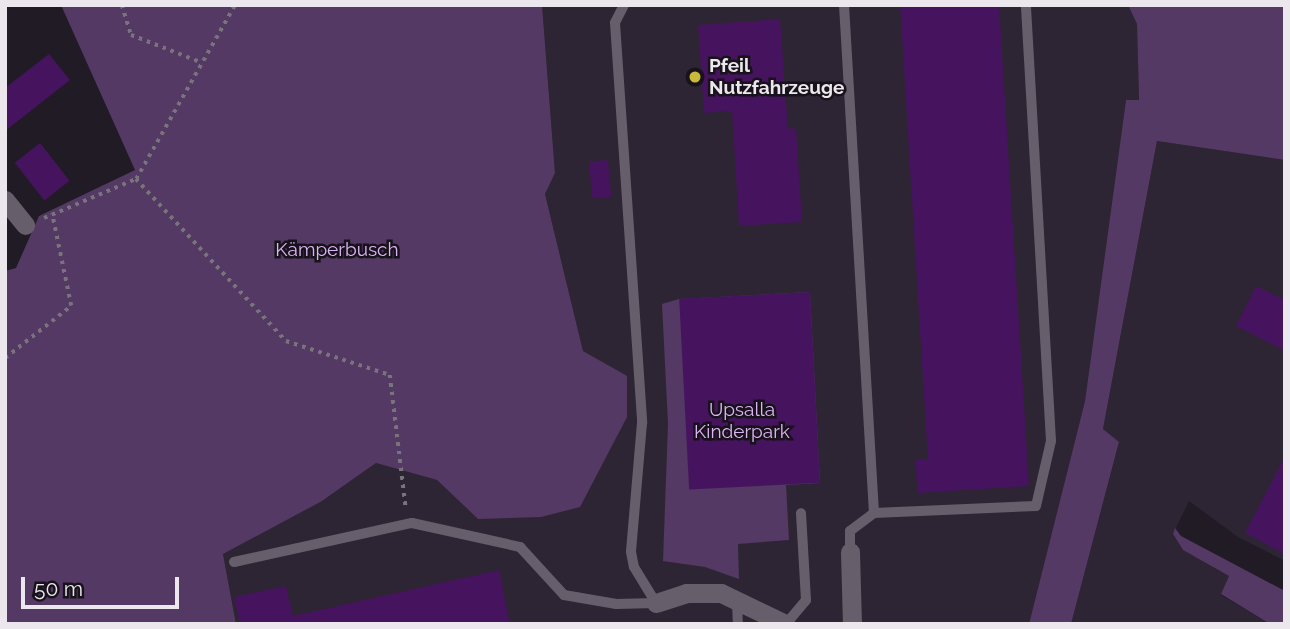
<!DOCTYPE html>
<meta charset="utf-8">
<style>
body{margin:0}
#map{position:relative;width:1290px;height:629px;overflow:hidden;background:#211b25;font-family:Raleway,sans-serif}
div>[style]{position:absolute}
.built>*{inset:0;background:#2e2534}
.green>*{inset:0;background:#543964}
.building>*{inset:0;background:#46145e;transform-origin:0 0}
.path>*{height:3.5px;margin-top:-1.75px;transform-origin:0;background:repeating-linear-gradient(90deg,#79747c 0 3.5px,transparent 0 8.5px)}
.lane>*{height:10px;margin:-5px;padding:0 5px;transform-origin:5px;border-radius:5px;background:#665f6b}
.street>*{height:19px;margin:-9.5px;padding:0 9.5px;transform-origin:9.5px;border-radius:9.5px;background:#665f6b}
.dots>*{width:19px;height:19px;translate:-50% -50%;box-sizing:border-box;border:4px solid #18121b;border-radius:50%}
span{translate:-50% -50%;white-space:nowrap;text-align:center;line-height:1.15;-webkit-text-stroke:5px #18121b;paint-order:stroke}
.poi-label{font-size:19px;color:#ebe7ed;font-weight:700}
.left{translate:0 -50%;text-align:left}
.park-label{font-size:19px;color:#dcb5f4}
.frame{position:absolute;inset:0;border:7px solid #ebe7ed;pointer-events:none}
.scale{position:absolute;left:21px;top:577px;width:158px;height:32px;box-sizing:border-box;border:4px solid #ebe7ed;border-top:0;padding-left:9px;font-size:21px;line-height:24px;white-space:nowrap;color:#ebe7ed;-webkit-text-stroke:5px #18121b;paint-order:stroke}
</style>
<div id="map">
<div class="built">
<div style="clip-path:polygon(542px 5px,1128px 5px,1137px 24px,1139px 101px,1126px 100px,1085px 401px,1029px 624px,236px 624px,223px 554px,328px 497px,376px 463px,437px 480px,478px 519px,627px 377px,583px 351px,545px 194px,555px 173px)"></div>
<div style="clip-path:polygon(1157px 141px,1285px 160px,1285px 561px,1238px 537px,1189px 501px,1173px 534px,1183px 550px,1229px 576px,1221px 595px,1270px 624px,1071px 624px,1119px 443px,1103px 429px)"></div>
</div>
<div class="green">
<div style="clip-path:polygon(61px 5px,542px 5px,555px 173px,545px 194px,583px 351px,627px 376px,627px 417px,580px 507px,541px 517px,478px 519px,437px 480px,376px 463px,322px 501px,223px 554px,236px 624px,5px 624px,5px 271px,16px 268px,39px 216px,135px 170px)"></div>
<div style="clip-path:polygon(1128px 5px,1285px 5px,1285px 160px,1157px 141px,1103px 429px,1119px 442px,1071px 624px,1029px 624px,1085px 401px,1126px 100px,1139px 100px,1137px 24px)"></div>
<div style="clip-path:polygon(810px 292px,820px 483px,786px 485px,789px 540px,738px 544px,739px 579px,705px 567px,663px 561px,668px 424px,662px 304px,679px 299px)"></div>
<div style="clip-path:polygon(1175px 528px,1181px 536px,1285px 591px,1285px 624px,1270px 624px,1221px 594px,1229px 576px,1183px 550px,1173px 534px)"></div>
</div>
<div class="building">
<div style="clip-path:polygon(900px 5px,999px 5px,1029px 486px,918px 493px,915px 460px,928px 459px)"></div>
<div style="clip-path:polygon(780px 19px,788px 129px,796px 128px,802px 222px,739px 226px,732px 111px,704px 113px,698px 25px)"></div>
<div style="clip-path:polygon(49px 54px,70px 80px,5px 131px,5px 88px)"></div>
<div style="left:40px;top:143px;width:48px;height:32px;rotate:52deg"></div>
<div style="left:608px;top:160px;width:37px;height:19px;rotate:85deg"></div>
<div style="clip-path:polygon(1256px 286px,1285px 300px,1285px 351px,1236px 326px)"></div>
<div style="left:810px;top:292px;width:191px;height:131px;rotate:87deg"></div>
<div style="clip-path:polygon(1285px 456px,1285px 554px,1245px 533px)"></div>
<div style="clip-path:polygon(499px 570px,510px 624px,240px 624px,234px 597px,286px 586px,293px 616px)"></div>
</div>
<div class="path">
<div style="left:122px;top:5px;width:31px;rotate:73deg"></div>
<div style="left:131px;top:35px;width:74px;rotate:21.4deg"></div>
<div style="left:136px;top:179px;width:221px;rotate:47.2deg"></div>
<div style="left:286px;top:341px;width:109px;rotate:18.1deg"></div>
<div style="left:390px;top:375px;width:136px;rotate:83.2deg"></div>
<div style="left:44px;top:218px;width:100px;rotate:-23deg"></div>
<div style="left:136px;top:179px;width:200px;rotate:-60.4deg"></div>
<div style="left:5px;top:358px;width:84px;rotate:-38.2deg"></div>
<div style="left:71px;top:306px;width:94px;rotate:-101.7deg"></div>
</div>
<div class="lane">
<div style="left:624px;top:5px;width:20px;rotate:117deg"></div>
<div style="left:615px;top:23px;width:401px;rotate:86.1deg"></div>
<div style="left:642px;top:423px;width:129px;rotate:94.9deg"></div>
<div style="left:631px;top:552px;width:15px;rotate:79deg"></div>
<div style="left:634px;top:567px;width:42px;rotate:58.6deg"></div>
<div style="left:844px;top:5px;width:509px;rotate:86.62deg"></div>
<div style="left:850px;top:552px;width:21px;rotate:-90deg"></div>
<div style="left:850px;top:531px;width:30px;rotate:-37deg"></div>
<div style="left:874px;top:513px;width:162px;rotate:-2.5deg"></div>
<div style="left:1036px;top:506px;width:67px;rotate:-77deg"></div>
<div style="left:1051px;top:441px;width:437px;rotate:-93.3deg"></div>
<div style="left:234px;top:562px;width:182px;rotate:-12.4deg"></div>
<div style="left:412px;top:523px;width:111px;rotate:12.5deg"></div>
<div style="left:520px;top:547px;width:65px;rotate:47.5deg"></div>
<div style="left:564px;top:595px;width:53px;rotate:9.8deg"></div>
<div style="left:616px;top:604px;width:40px;rotate:-1.4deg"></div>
<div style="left:737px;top:600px;width:24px;rotate:88deg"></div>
<div style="left:786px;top:624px;width:31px;rotate:-50deg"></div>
<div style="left:806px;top:600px;width:87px;rotate:-93.3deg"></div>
</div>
<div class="street">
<div style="left:5px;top:200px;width:32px;rotate:51deg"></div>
<div style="left:850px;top:552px;width:72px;rotate:88.4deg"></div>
<div style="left:656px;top:603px;width:32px;rotate:-18deg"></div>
<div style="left:686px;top:593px;width:35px"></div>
<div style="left:721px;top:593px;width:71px;rotate:25.8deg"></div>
</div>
<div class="dots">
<div style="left:695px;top:77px;background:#caba3a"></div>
</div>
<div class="poi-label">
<span class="left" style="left:709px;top:77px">Pfeil<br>Nutzfahrzeuge</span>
</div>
<div class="park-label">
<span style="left:337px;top:250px">Kämperbusch</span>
<span style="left:742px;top:421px">Upsalla<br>Kinderpark</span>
</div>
<div class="frame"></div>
<div class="scale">50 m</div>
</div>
